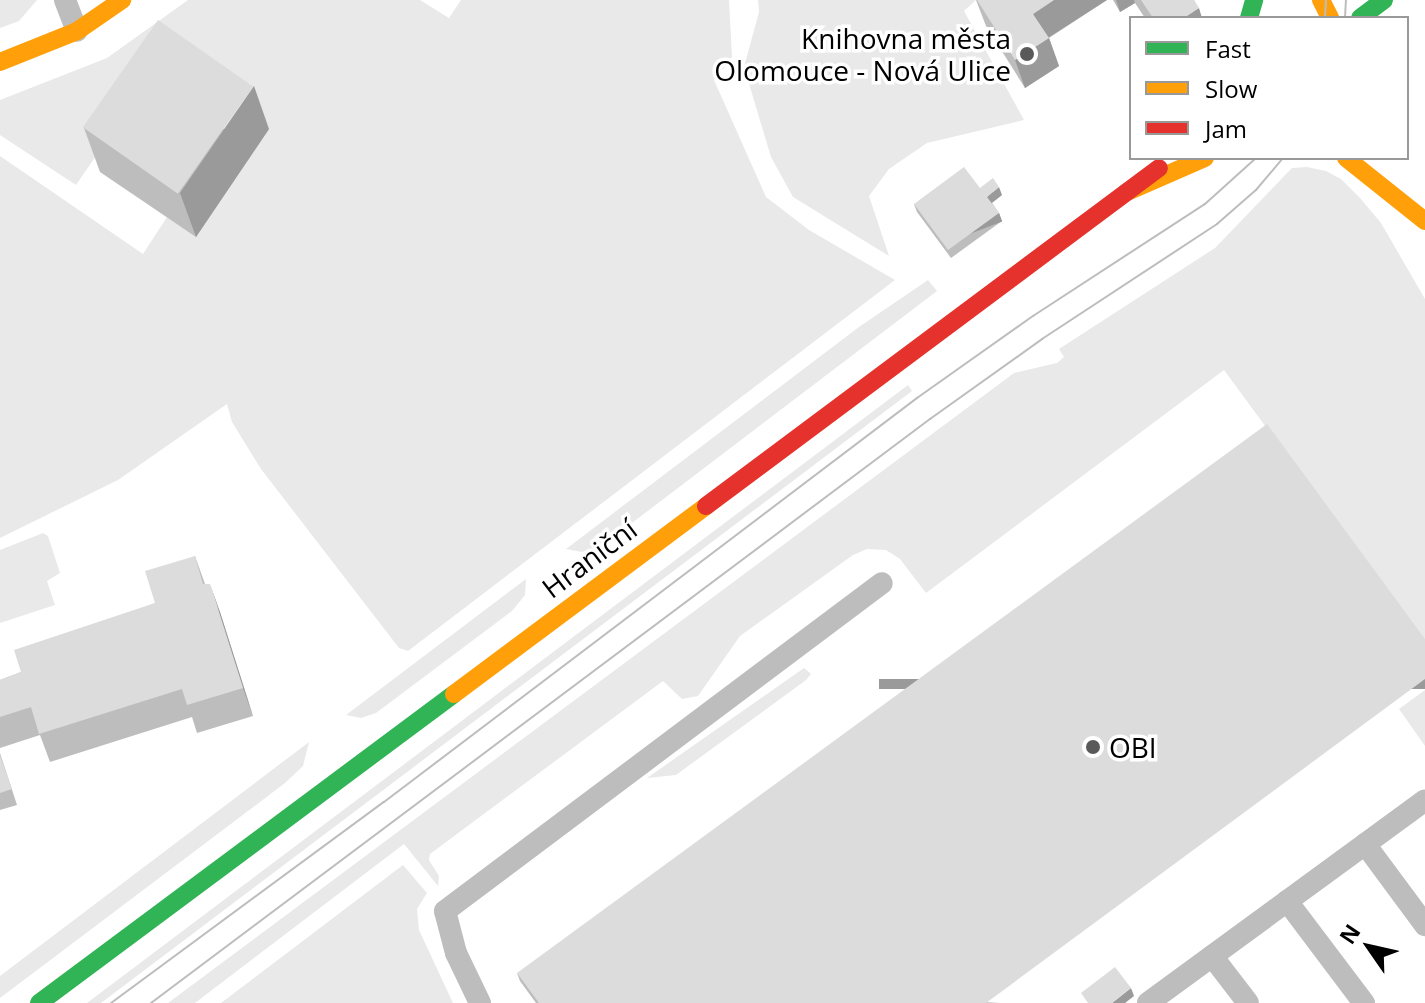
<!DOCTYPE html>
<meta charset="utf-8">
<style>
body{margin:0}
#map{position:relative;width:1425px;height:1003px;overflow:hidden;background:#fff;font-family:"Open Sans",sans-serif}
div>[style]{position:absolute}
.green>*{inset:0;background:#e9e9e9}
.lane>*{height:22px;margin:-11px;padding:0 11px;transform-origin:11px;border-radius:11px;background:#bdbdbd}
.fast>*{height:18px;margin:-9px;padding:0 9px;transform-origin:9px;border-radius:9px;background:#30b455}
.slow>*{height:18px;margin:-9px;padding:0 9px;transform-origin:9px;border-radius:9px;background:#ff9f0a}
.jam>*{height:18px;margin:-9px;padding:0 9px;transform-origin:9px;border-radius:9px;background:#e5322d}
.tram>*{height:2px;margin:-1px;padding:0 1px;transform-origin:1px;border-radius:1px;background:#bdbdbd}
.wall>*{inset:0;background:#bdbdbd}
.shaded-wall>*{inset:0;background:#9a9a9a;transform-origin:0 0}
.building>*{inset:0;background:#dcdcdc;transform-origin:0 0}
.dots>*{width:22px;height:22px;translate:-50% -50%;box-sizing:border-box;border:4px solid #fff;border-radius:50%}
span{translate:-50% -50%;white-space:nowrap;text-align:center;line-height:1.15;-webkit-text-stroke:7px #fff;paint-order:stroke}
.poi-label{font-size:28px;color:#000}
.right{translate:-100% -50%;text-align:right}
.left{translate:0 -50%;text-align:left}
.street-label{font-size:28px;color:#000}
.legend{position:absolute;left:1129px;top:16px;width:280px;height:144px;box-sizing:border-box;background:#fff;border:2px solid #999;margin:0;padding:10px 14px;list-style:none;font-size:24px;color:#000}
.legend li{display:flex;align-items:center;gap:16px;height:40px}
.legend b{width:40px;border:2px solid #999}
.north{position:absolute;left:1329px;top:907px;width:80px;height:80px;-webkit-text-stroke:6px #fff;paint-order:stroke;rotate:304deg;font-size:22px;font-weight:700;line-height:32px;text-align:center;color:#000}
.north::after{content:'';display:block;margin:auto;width:28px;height:36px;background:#000;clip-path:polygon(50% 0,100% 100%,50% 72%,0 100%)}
</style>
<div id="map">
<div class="green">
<div style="clip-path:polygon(0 0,37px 0,19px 21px,0 28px)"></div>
<div style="clip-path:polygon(188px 0,420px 0,449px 18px,461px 0,729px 0,732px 57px,714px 80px,766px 197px,809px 230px,895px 280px,408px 651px,399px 648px,261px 469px,232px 422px,227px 404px,118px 480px,0 538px,0 156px,143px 254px,167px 217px,196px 236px,139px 93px,76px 185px,0 135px,0 100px,107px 58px)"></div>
<div style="clip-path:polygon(758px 0,976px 0,964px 11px,1024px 120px,927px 143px,889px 169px,869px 196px,889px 256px,793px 197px,771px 157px,744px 67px,759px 12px)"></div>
<div style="clip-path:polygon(1307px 167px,1326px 171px,1341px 179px,1360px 198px,1381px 223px,1425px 299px,1425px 643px,1224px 370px,926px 593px,900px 559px,886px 550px,867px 549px,853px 555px,740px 636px,698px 696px,682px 699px,663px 681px,430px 854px,429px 860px,439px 876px,438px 886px,404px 844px,195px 1003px,168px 1003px,1014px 373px,1057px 363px,1064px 357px,1059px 349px,1215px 248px,1292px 168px)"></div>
<div style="clip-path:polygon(928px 280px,937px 291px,603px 545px,582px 552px,566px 549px,859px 327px)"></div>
<div style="clip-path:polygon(908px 385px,912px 391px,101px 1003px,87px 1003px)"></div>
<div style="clip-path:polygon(43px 533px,48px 536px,60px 573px,47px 581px,55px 605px,0 623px,0 550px)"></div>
<div style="clip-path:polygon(526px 579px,525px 595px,512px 611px,376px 713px,361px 718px,346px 715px)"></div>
<div style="clip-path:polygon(804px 668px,811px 674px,806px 680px,676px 775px,647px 778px)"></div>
<div style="clip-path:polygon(1425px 690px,1425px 746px,1399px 709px)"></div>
<div style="clip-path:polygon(309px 742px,303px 766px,285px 783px,0 998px,0 976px)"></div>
<div style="clip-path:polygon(403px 865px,427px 893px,417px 909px,419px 930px,453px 1003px,221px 1003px)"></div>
</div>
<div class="lane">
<div style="left:65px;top:0;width:33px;rotate:69deg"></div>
<div style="left:1365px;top:844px;width:101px;rotate:53.5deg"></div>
<div style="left:1287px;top:901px;width:128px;rotate:53deg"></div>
<div style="left:1212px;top:956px;width:59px;rotate:52.5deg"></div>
<div style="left:480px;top:1003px;width:55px;rotate:-115.6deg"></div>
<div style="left:456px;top:953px;width:43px;rotate:-104.7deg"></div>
<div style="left:445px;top:911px;width:546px;rotate:-36.89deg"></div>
<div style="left:1148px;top:1003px;width:343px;rotate:-36.2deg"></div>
</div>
<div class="fast">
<div style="left:1249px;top:18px;width:19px;rotate:-74deg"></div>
<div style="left:1360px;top:18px;width:30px;rotate:-37deg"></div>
<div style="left:39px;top:1003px;width:517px;rotate:-36.67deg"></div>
</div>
<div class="slow">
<div style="left:1321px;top:0;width:20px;rotate:63deg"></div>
<div style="left:0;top:62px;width:83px;rotate:-21.9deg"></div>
<div style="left:77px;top:31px;width:55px;rotate:-34.6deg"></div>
<div style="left:1346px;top:158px;width:101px;rotate:38.6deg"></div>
<div style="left:1127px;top:192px;width:85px;rotate:-23.6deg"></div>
<div style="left:454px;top:694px;width:314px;rotate:-36.7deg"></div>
</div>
<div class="jam">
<div style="left:706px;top:506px;width:565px;rotate:-36.73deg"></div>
</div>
<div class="tram">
<div style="left:1325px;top:18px;width:18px;rotate:-87deg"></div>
<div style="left:1345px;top:18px;width:18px;rotate:-87deg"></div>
<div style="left:111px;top:1003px;width:339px;rotate:-36.4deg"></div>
<div style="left:384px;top:802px;width:669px;rotate:-37.16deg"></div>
<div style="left:917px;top:398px;width:142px;rotate:-35.3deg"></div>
<div style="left:1033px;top:316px;width:205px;rotate:-33.1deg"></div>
<div style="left:1205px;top:204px;width:69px;rotate:-42deg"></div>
<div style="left:151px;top:1003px;width:974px;rotate:-36.86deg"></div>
<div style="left:930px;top:419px;width:138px;rotate:-35.5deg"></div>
<div style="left:1042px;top:339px;width:209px;rotate:-33.3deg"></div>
<div style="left:1217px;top:224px;width:52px;rotate:-41.1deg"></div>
<div style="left:1256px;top:190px;width:42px;rotate:-49.8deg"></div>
</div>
<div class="wall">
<div style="clip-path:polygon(976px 0,1107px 0,1049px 38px,1059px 66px,1025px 88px,986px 26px)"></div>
<div style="clip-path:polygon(1113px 0,1194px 0,1202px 18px,1145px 18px,1135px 3px,1120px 12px)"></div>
<div style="clip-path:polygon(84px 128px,269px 129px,196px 237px,100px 172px)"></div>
<div style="clip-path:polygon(980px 188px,1002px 195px,992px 203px,999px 213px,1002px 221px,951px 258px,917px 212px,914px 204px)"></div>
<div style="clip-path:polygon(195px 556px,205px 584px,220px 612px,253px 716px,197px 733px,192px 717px,50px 762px,40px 735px,0 748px,0 680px,21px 672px,155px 603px)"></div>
<div style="clip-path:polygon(0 753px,17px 805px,0 810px)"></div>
<div style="clip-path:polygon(517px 973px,1000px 1003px,536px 1003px,520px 981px)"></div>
</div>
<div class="shaded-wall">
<div style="clip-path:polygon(1054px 0,1107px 0,1043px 41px,1033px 14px)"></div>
<div style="clip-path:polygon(1116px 0,1134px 0,1135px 3px,1120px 12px)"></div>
<div style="clip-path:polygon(1199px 8px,1202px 18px,1184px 18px)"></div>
<div style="clip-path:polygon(1049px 38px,1059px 66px,1025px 88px,1015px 60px)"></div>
<div style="clip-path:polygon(254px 86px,269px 129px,196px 237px,180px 193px)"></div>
<div style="clip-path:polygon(999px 187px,1002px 195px,989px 205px,987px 197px)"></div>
<div style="left:999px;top:213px;width:9px;height:63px;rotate:69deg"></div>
<div style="clip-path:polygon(210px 584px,220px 612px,253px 716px,243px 688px)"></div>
<div style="left:1425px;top:679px;width:10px;height:546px;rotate:90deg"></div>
<div style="clip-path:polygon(1131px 988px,1134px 996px,1125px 1003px,1112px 1003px)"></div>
</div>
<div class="building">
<div style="clip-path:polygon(977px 0,1054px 0,1033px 14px,1049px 38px,1015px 60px)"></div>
<div style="clip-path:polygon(1141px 0,1194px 0,1199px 8px,1184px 18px,1153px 18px)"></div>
<div style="left:158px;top:20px;width:116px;height:131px;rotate:35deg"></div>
<div style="clip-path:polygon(964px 167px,980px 188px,993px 178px,999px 187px,987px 197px,999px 213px,948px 250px,914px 204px)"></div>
<div style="clip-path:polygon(1267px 424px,1425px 639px,1425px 679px,986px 1003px,539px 1003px,517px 973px)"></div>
<div style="clip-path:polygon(195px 556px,203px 584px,210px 584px,243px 688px,187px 705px,182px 689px,39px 734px,31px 707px,0 717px,0 680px,21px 672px,14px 650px,155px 603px,145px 571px)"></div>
<div style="clip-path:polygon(0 755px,12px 789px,0 793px)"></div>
<div style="clip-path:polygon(1115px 967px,1131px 988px,1112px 1003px,1088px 1003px,1081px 993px)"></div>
</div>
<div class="dots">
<div style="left:1027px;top:54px;background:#595959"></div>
<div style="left:1093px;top:747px;background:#595959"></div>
</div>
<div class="poi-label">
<span class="right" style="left:1011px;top:54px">Knihovna města<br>Olomouce - Nová Ulice</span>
<span class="left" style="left:1109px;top:747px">OBI</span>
</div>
<div class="street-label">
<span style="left:589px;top:558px;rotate:-37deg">Hraniční</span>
</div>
<ul class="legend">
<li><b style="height:10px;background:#30b455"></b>Fast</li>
<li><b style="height:10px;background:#ff9f0a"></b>Slow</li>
<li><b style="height:10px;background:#e5322d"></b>Jam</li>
</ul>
<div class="north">N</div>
</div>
